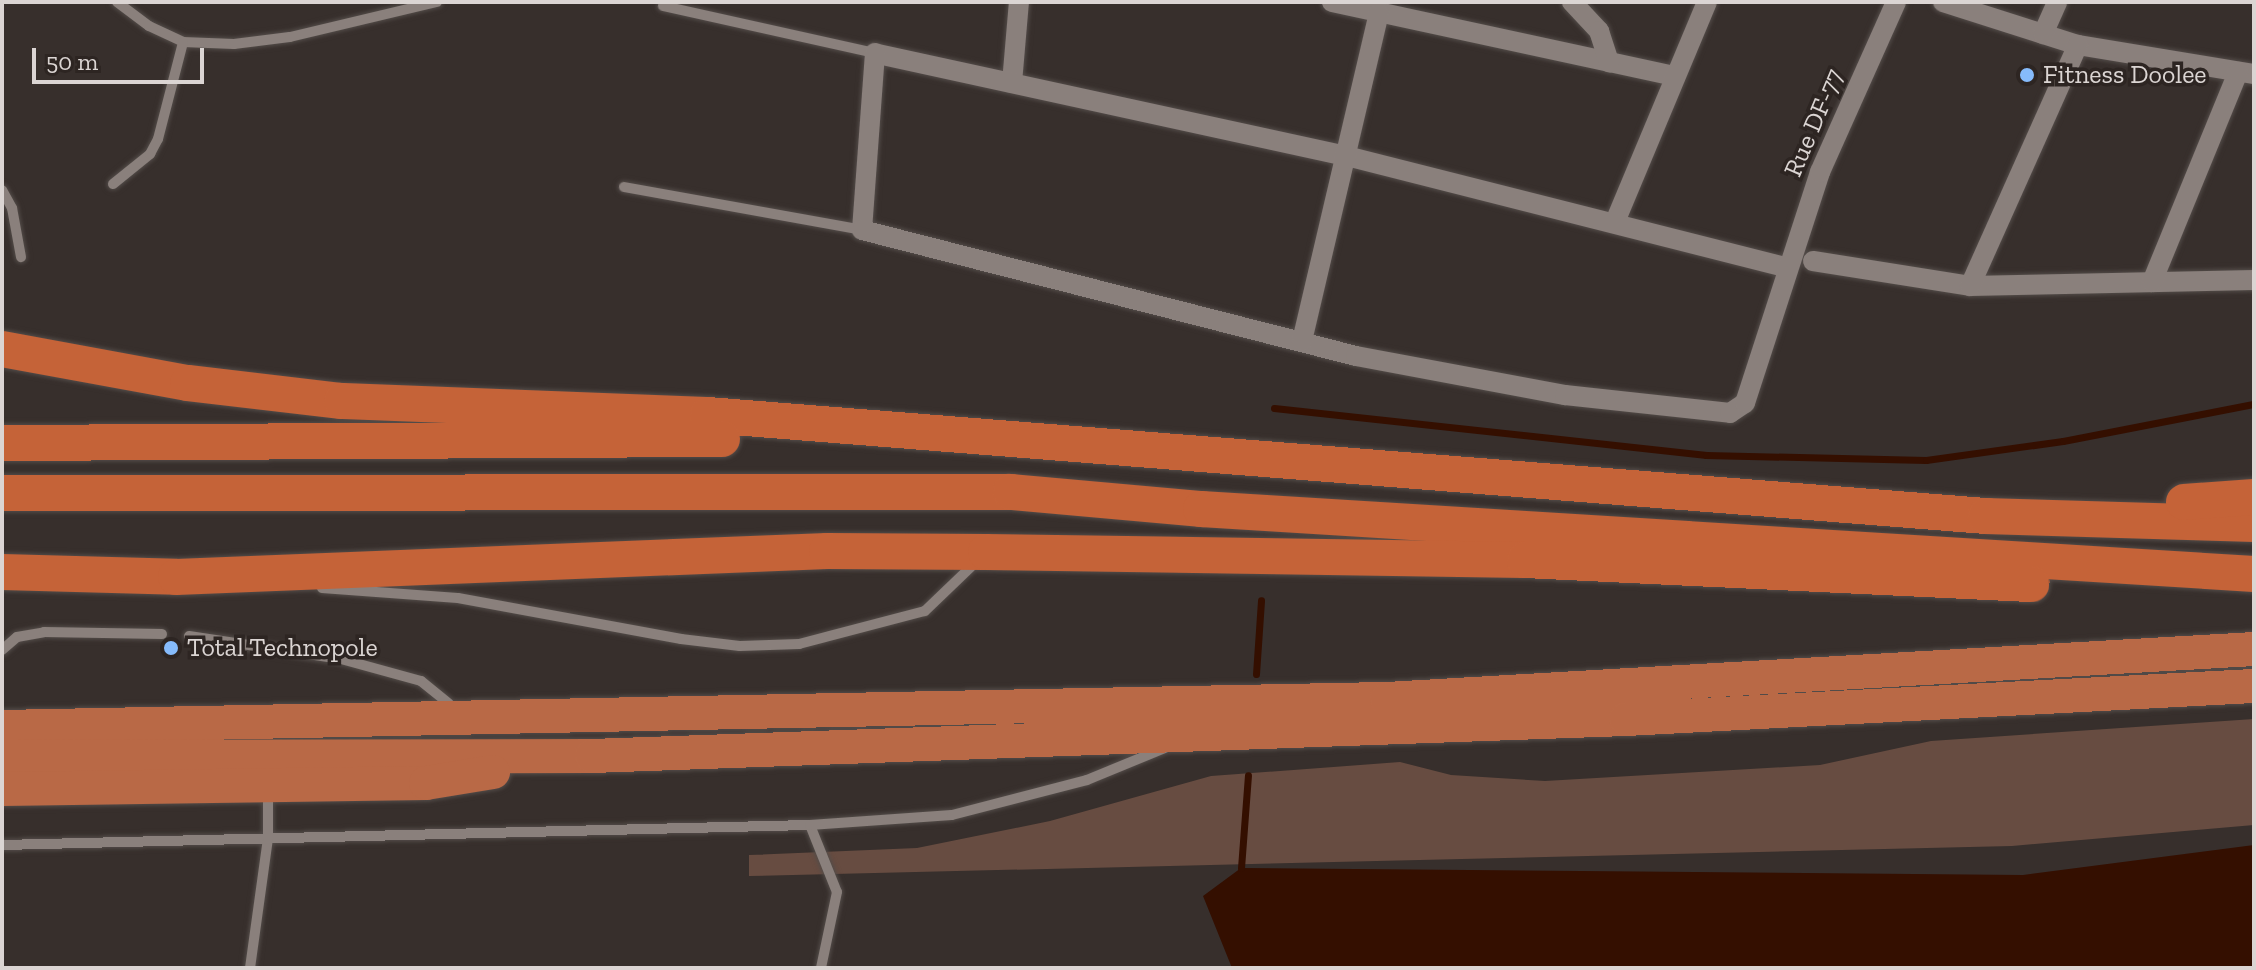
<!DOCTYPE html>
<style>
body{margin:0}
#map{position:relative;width:2256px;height:970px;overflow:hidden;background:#372f2c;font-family:"Zilla Slab",serif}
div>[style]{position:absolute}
.green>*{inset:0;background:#674c41}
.water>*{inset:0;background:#340f00}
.stream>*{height:7px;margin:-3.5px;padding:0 3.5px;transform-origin:3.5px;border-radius:3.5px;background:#340f00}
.roads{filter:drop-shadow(0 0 2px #534c49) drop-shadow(0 0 2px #534c49)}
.service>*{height:10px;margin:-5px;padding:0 5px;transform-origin:5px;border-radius:5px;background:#8a807c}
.minor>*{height:20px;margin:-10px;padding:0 10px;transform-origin:10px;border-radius:10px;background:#8a807c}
.trunk>*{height:34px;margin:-17px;padding:0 17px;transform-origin:17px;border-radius:17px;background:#b96946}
.motorway>*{height:36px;margin:-18px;padding:0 18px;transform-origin:18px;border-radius:18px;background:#c56338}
.dots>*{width:22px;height:22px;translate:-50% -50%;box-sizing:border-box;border:4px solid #2d2522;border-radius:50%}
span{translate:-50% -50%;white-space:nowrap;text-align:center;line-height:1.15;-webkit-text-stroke:7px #2d2522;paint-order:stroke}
.poi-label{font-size:26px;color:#dbd5d3}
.left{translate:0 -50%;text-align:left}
.street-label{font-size:26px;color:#dbd5d3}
.frame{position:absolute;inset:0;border:4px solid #dbd5d3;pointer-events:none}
.scale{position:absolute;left:32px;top:48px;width:172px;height:36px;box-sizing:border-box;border:4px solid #dbd5d3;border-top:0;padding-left:10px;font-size:24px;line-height:28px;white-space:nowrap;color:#dbd5d3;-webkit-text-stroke:6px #2d2522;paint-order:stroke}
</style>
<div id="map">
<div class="green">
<div style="clip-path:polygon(2254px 719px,2254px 825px,2012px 846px,749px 876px,749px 855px,917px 848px,1050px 821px,1211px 776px,1400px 762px,1451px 775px,1545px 781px,1820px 765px,1931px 741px)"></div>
</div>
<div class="water">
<div style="clip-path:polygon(2254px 845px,2254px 968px,1232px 968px,1203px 896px,1241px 868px,2023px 875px)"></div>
</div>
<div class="stream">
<div style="left:1274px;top:408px;width:435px;rotate:6.2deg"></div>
<div style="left:1706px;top:455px;width:220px;rotate:1.3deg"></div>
<div style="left:1926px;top:460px;width:138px;rotate:-7.9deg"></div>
<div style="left:2063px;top:441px;width:195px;rotate:-11deg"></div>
<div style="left:1256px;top:674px;width:74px;rotate:-86.1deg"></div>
<div style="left:1241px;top:868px;width:93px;rotate:-85.7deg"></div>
</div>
<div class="roads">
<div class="service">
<div style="left:117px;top:2px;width:40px;rotate:37deg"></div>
<div style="left:149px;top:26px;width:38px;rotate:25deg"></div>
<div style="left:183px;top:42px;width:51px;rotate:2.2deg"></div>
<div style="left:234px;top:44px;width:56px;rotate:-7.1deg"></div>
<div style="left:290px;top:37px;width:151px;rotate:-13.4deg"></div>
<div style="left:663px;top:6px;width:217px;rotate:12.5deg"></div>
<div style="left:113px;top:184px;width:48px;rotate:-39deg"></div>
<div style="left:150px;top:154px;width:17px;rotate:-62deg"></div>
<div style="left:158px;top:139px;width:100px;rotate:-75.5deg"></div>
<div style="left:624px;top:187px;width:242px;rotate:10.2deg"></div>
<div style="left:2px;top:190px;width:21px;rotate:61deg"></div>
<div style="left:12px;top:208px;width:50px;rotate:79.6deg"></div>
<div style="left:322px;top:588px;width:136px;rotate:4.2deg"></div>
<div style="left:458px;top:598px;width:227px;rotate:10.4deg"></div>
<div style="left:681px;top:639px;width:59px;rotate:6.8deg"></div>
<div style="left:740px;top:646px;width:59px;rotate:-1.9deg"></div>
<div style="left:799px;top:644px;width:130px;rotate:-14.7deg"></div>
<div style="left:925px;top:611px;width:71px;rotate:-43.9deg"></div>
<div style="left:189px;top:636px;width:154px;rotate:8.6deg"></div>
<div style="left:341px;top:659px;width:83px;rotate:15.4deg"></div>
<div style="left:421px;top:681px;width:36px;rotate:39deg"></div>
<div style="left:2px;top:650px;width:20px;rotate:-41deg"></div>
<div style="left:17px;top:637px;width:27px;rotate:-10deg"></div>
<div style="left:44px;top:632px;width:118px;rotate:1deg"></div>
<div style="left:810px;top:825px;width:72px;rotate:68.1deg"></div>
<div style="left:837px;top:892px;width:78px;rotate:101.9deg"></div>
<div style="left:2px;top:845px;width:808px;rotate:-1.42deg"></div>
<div style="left:810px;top:825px;width:142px;rotate:-4deg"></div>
<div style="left:952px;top:815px;width:139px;rotate:-14.5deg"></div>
<div style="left:1087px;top:780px;width:84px;rotate:-22.3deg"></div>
<div style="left:250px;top:968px;width:130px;rotate:-82.1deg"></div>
<div style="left:268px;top:839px;width:50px;rotate:-90deg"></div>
</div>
<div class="minor">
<div style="left:1332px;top:2px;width:349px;rotate:12.2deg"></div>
<div style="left:1572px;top:2px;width:40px;rotate:47deg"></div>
<div style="left:1599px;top:31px;width:33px;rotate:72deg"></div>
<div style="left:1943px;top:2px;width:142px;rotate:17.7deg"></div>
<div style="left:2078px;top:45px;width:178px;rotate:9.4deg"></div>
<div style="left:2043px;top:34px;width:35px;rotate:-66deg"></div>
<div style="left:1012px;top:83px;width:81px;rotate:-85.1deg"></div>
<div style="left:1615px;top:222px;width:238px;rotate:-67.3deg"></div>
<div style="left:1813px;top:261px;width:159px;rotate:9deg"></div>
<div style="left:1970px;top:286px;width:284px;rotate:-1.2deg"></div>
<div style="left:1785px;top:267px;width:453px;rotate:-165.8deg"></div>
<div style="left:1346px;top:156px;width:482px;rotate:-167.7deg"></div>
<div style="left:875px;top:53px;width:177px;rotate:94.2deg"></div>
<div style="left:862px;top:230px;width:510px;rotate:14.31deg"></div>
<div style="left:1356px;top:356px;width:213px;rotate:10.6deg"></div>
<div style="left:1565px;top:395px;width:166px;rotate:6.2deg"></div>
<div style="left:1730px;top:413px;width:18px;rotate:-34deg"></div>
<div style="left:1745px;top:403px;width:243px;rotate:-72deg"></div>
<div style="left:1820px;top:172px;width:186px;rotate:-65.9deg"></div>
<div style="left:2152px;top:282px;width:227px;rotate:-67.7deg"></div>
<div style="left:1970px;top:286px;width:264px;rotate:-65.9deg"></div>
<div style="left:1302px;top:341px;width:337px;rotate:-76.8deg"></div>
</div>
<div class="trunk">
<div style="left:2px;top:727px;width:1385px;rotate:-1.16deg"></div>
<div style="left:1387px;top:699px;width:868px;rotate:-3.3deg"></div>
<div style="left:2px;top:757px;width:590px;rotate:-0.1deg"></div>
<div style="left:592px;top:756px;width:1035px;rotate:-2.05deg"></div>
<div style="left:1626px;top:719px;width:629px;rotate:-3.01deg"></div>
<div style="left:2px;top:789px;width:424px;rotate:-0.8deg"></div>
<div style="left:426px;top:783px;width:68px;rotate:-9.3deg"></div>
</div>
<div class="motorway">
<div style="left:2px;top:349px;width:189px;rotate:10.4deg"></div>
<div style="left:188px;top:383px;width:155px;rotate:6.7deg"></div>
<div style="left:342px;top:401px;width:366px;rotate:2.2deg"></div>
<div style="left:708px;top:415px;width:1282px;rotate:4.52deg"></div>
<div style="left:1986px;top:516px;width:268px;rotate:1.7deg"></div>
<div style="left:2px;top:443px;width:720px;rotate:-0.32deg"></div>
<div style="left:2px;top:493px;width:1009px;rotate:-0.06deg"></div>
<div style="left:1011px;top:492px;width:191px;rotate:5.1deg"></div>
<div style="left:1201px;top:509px;width:1055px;rotate:3.53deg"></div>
<div style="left:2184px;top:502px;width:70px;rotate:-4.1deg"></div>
<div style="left:2px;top:572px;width:174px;rotate:1.6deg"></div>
<div style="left:176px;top:577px;width:652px;rotate:-2.29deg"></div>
<div style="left:827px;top:551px;width:159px;rotate:0.4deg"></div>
<div style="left:986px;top:552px;width:539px;rotate:0.85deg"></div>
<div style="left:1525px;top:560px;width:507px;rotate:2.72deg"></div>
</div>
</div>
<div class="dots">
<div style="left:2027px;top:75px;background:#86bbfb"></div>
<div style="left:171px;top:648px;background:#86bbfb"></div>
</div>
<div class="poi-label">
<span class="left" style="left:2043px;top:75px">Fitness Doolee</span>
<span class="left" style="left:187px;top:648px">Total Technopole</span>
</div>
<div class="street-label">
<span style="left:1814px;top:123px;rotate:-67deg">Rue DF-77</span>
</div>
<div class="frame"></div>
<div class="scale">50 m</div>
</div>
